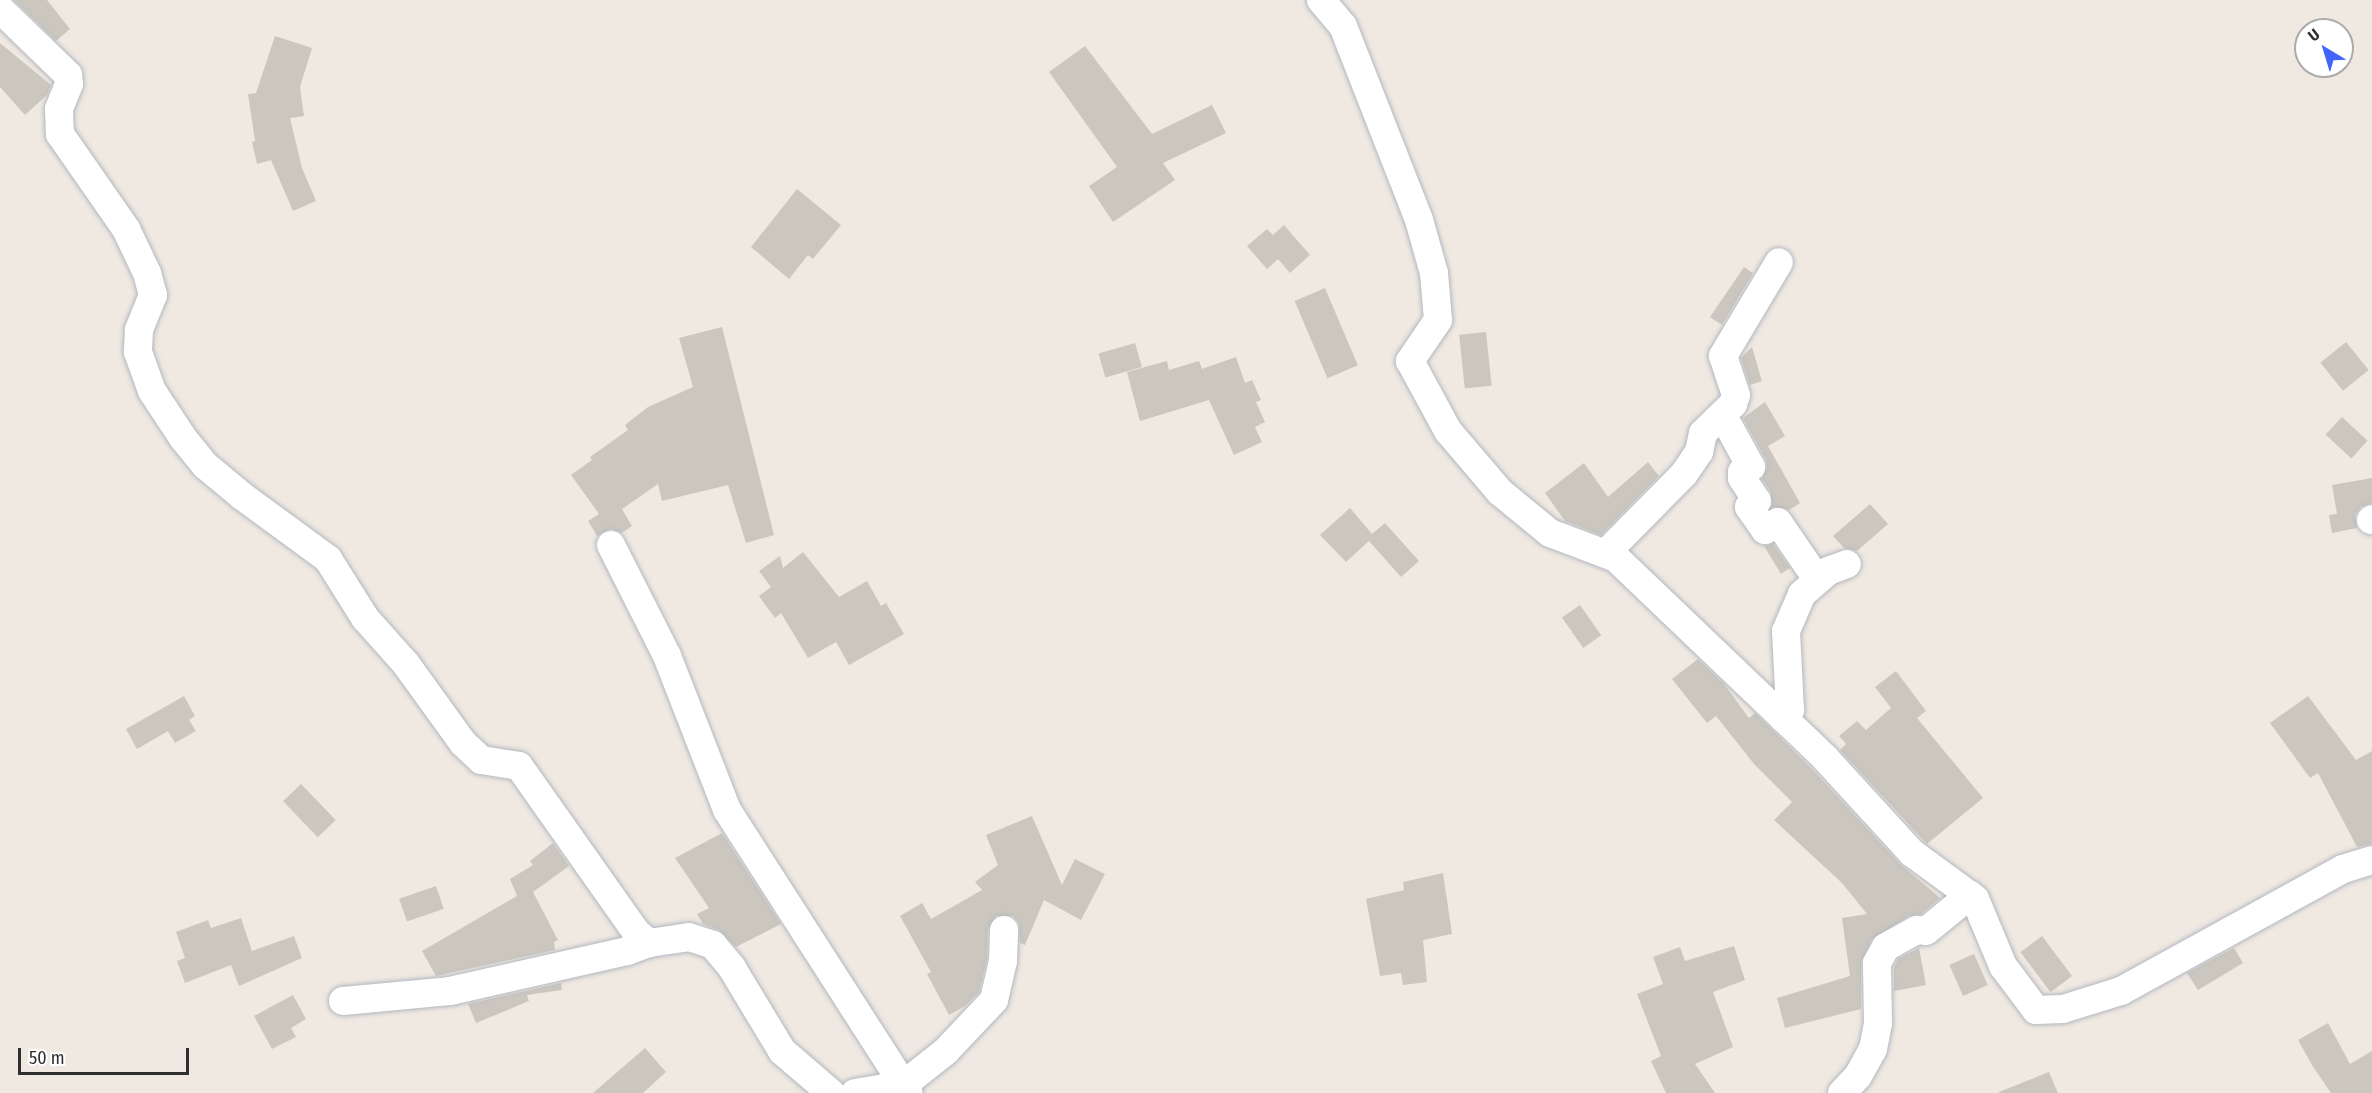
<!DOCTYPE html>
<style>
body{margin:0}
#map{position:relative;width:2372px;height:1093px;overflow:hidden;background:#efe9e1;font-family:"Fira Sans Condensed",sans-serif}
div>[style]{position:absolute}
.building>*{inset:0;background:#cbc7bf;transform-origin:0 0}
.roads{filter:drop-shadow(0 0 2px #b4b7c1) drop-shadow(0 0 2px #b4b7c1)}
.minor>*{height:28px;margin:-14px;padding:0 14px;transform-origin:14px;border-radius:14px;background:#fff}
span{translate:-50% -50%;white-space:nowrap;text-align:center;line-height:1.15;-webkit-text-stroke:5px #fff;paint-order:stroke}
.north{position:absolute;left:2294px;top:18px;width:60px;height:60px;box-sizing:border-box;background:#fff;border:2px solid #ababab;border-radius:50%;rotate:322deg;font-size:16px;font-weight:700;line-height:24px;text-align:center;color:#2e2e2e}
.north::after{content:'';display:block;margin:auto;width:21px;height:27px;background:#4264fb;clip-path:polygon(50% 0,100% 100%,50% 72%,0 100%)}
.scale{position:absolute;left:18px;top:1048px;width:171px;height:27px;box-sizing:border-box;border:3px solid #2e2e2e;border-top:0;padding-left:8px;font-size:18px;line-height:21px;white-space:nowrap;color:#2e2e2e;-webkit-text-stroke:4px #fff;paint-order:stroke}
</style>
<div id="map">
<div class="building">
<div style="clip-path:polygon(14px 0,47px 0,70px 29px,56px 41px)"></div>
<div style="clip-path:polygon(275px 36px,312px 48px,300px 87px,304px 116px,290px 118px,302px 168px,316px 201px,293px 211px,271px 160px,257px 164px,252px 142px,255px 141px,248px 94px,256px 93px)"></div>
<div style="clip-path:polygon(0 43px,51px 85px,47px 95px,25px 115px,0 87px)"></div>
<div style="clip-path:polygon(1085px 46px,1152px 134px,1212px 105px,1226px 133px,1163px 163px,1175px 180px,1113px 222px,1089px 186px,1117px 167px,1049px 72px)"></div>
<div style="clip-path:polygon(797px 189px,841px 225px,813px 259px,808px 255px,789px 279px,751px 247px)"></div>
<div style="clip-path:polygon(1284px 225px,1310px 255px,1290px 273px,1278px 259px,1267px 269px,1247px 246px,1267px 229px,1273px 235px)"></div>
<div style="clip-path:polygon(1744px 267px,1753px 273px,1722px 325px,1710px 317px)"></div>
<div style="left:1325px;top:288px;width:84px;height:33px;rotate:67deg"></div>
<div style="clip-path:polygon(722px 327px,774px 535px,746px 543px,728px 485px,662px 501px,658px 484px,622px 509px,632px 526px,622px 533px,611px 529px,597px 536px,588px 521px,599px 514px,571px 475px,592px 460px,590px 457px,628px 430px,625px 425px,648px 407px,693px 387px,679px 338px)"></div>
<div style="left:1486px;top:332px;width:54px;height:27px;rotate:84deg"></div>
<div style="left:2346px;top:342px;width:36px;height:33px;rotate:51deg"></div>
<div style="left:1135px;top:343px;width:25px;height:38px;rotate:74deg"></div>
<div style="clip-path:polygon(1752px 347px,1762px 381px,1750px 385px,1741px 358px)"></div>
<div style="clip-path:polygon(1236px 357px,1245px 383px,1252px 380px,1261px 400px,1256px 402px,1265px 422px,1255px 427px,1262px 442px,1234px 455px,1209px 400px,1140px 421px,1127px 372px,1167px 361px,1169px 370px,1199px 361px,1202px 369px)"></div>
<div style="clip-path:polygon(1765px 402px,1785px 436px,1768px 446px,1800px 503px,1789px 510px,1772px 507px,1771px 492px,1762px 479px,1767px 468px,1766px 460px,1743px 418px)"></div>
<div style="left:2342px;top:417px;width:35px;height:24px;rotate:43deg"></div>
<div style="clip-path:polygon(1648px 462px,1659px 476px,1601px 535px,1565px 521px,1545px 493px,1584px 463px,1608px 497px)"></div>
<div style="clip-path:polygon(2372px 478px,2372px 503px,2361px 507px,2355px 515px,2357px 528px,2332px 533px,2329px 515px,2337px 514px,2332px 485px)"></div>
<div style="clip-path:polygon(1870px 504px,1888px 524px,1857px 551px,1844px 548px,1833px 536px)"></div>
<div style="clip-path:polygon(1350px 508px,1372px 534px,1385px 523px,1419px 561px,1401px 577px,1369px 541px,1346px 562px,1320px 535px)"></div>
<div style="clip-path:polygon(1773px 544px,1790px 568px,1781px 574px,1764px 546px)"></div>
<div style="clip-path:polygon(803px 552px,839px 597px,867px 581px,881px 606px,886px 603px,904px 634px,849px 665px,836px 642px,808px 658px,781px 613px,775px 618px,759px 596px,771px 587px,759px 571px,780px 556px,783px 568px)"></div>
<div style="left:1580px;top:605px;width:37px;height:22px;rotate:55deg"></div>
<div style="clip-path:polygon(1698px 659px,1724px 684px,1749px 718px,1755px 713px,1813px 770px,1900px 864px,1940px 898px,1921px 914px,1909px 916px,1872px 939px,1861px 963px,1861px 1009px,1785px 1028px,1777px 998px,1850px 976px,1842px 918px,1867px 914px,1842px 883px,1774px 820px,1792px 802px,1754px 764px,1716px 716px,1707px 723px,1672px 679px)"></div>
<div style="clip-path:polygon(1896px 671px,1926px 711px,1917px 718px,1983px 798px,1927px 844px,1840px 750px,1846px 744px,1839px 736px,1857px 721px,1866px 730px,1891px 708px,1875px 687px)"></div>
<div style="clip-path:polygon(184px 696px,195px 716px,189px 720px,196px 731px,175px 743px,168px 731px,137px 749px,126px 729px)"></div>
<div style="clip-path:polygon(2308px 696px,2356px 760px,2372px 751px,2372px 844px,2357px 847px,2318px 773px,2310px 778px,2270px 723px)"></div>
<div style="left:301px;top:784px;width:50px;height:25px;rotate:46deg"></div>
<div style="clip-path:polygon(1032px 816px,1062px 885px,1075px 859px,1105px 874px,1081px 920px,1044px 900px,1025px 945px,1020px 943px,1019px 923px,1013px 916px,996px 916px,988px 929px,987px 959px,979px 992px,965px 1006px,949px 1015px,927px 974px,931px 972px,900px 916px,922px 903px,931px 919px,982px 890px,975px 882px,998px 865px,986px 835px)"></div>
<div style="clip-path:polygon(722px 833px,781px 924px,736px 947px,719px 930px,703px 924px,697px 914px,709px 908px,675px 858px)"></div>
<div style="clip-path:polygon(553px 843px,569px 866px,533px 892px,558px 940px,554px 942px,555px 950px,436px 976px,422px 951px,517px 896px,510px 879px,533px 865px,530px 861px)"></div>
<div style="clip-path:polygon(1443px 873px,1452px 934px,1423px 940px,1427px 982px,1403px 985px,1401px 973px,1380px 976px,1366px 899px,1404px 890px,1403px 882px)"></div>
<div style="left:436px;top:886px;width:24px;height:39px;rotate:71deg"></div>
<div style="clip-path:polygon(241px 918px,252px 951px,294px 936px,302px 958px,239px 986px,231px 965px,185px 983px,177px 961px,185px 958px,176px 932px,208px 920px,211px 928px)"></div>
<div style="left:2042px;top:936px;width:50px;height:27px;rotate:53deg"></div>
<div style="clip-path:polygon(1734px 946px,1745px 980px,1713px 992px,1733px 1047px,1695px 1064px,1715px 1093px,1666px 1093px,1651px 1061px,1661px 1056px,1637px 994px,1663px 984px,1653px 957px,1680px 947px,1685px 961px)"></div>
<div style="clip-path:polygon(1919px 948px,1926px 985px,1894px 991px,1894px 967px,1898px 959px)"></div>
<div style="clip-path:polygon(2234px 948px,2243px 963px,2198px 990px,2187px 973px)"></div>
<div style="left:1974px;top:954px;width:34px;height:27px;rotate:66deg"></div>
<div style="clip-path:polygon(561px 983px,562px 990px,527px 995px,529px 1001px,476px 1023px,468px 1004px)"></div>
<div style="clip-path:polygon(293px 995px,306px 1019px,291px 1028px,296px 1037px,272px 1049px,254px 1016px)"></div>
<div style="clip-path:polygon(2328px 1023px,2350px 1064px,2372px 1051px,2372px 1093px,2331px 1093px,2312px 1065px,2298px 1040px)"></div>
<div style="clip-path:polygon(645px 1048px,666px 1072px,643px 1093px,593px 1093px)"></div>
<div style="clip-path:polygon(2049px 1072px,2058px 1093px,1999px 1093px,1999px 1092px)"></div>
</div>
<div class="roads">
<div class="minor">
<div style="left:1321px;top:0;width:34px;rotate:50deg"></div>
<div style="left:1343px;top:26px;width:208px;rotate:68.6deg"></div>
<div style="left:1419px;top:220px;width:55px;rotate:74.2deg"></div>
<div style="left:1434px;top:273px;width:47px;rotate:85.1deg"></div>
<div style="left:1438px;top:320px;width:50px;rotate:124.3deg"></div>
<div style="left:1410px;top:361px;width:80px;rotate:61.5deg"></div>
<div style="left:1448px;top:431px;width:80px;rotate:49.6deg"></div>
<div style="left:1500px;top:492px;width:65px;rotate:39.4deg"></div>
<div style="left:1550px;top:533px;width:71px;rotate:20.7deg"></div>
<div style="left:1616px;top:558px;width:289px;rotate:43.7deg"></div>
<div style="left:1825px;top:758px;width:129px;rotate:47.5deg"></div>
<div style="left:1912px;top:853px;width:78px;rotate:36.1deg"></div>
<div style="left:1975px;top:899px;width:73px;rotate:67.3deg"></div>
<div style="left:2003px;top:966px;width:55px;rotate:53.1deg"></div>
<div style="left:2036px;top:1010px;width:27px;rotate:-2deg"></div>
<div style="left:2063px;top:1009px;width:61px;rotate:-17.2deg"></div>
<div style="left:2121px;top:991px;width:253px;rotate:-28.8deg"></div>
<div style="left:2343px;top:869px;width:30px;rotate:-17deg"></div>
<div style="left:0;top:9px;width:95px;rotate:44.1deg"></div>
<div style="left:68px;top:75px;width:9px;rotate:84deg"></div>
<div style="left:69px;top:84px;width:27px;rotate:112deg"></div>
<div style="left:59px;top:109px;width:25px;rotate:88deg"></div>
<div style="left:60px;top:134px;width:116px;rotate:55.2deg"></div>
<div style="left:126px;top:229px;width:49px;rotate:64.5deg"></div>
<div style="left:147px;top:273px;width:23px;rotate:75deg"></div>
<div style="left:153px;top:295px;width:38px;rotate:112deg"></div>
<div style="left:139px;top:330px;width:22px;rotate:93deg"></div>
<div style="left:138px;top:352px;width:41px;rotate:70.3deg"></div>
<div style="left:152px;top:391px;width:56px;rotate:56.6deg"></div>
<div style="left:183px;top:438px;width:36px;rotate:51deg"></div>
<div style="left:206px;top:466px;width:47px;rotate:39.8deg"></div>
<div style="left:242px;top:496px;width:107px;rotate:36.2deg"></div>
<div style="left:328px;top:559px;width:70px;rotate:57.9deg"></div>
<div style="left:365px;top:618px;width:62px;rotate:48.3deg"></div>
<div style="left:406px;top:664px;width:97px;rotate:54.2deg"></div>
<div style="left:463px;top:743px;width:25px;rotate:43deg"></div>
<div style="left:481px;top:760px;width:38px;rotate:9deg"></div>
<div style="left:519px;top:766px;width:204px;rotate:54.8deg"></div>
<div style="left:637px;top:933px;width:16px;rotate:40deg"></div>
<div style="left:649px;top:943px;width:40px;rotate:-8.5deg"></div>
<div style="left:689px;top:937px;width:25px;rotate:18deg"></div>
<div style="left:713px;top:945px;width:30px;rotate:50deg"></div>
<div style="left:732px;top:968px;width:97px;rotate:58.9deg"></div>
<div style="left:782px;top:1051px;width:65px;rotate:40.6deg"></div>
<div style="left:1723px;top:416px;width:58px;rotate:61.2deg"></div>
<div style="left:1751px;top:467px;width:10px;rotate:151deg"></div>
<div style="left:1742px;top:472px;width:6px;rotate:90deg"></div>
<div style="left:1742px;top:478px;width:27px;rotate:57deg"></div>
<div style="left:1757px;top:501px;width:10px;rotate:143deg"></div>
<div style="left:1749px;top:507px;width:28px;rotate:55deg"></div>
<div style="left:1765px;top:530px;width:15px;rotate:-32deg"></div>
<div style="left:1778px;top:522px;width:69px;rotate:55.6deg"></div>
<div style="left:2371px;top:520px;width:1px;rotate:-45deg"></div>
<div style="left:611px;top:545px;width:124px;rotate:63.2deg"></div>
<div style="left:667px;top:656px;width:165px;rotate:68.7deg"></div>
<div style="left:727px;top:810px;width:336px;rotate:57.3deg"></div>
<div style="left:1606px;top:553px;width:111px;rotate:-45.4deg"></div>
<div style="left:1684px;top:474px;width:27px;rotate:-56deg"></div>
<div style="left:1699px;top:452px;width:19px;rotate:-78deg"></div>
<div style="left:1703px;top:433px;width:42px;rotate:-44deg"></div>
<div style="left:1733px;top:404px;width:9px;rotate:-72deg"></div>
<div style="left:1736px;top:395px;width:41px;rotate:-108.4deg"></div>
<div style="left:1723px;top:356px;width:109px;rotate:-59.2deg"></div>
<div style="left:1784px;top:719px;width:11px;rotate:-56deg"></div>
<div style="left:1790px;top:710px;width:79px;rotate:-92.9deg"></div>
<div style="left:1786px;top:631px;width:40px;rotate:-66.6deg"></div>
<div style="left:1802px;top:594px;width:35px;rotate:-41deg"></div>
<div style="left:1828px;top:571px;width:20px;rotate:-20deg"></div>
<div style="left:343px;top:1001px;width:107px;rotate:-5.3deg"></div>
<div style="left:450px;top:991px;width:181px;rotate:-12.7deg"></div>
<div style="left:627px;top:951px;width:23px;rotate:-20deg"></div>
<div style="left:855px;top:1093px;width:49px;rotate:-9.5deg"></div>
<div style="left:903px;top:1085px;width:55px;rotate:-38.3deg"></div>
<div style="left:946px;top:1051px;width:70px;rotate:-46.7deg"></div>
<div style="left:994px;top:1000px;width:40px;rotate:-77deg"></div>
<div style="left:1003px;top:961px;width:31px;rotate:-88deg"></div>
<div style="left:1842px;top:1093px;width:23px;rotate:-47deg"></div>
<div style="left:1858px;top:1076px;width:31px;rotate:-61deg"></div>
<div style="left:1873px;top:1049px;width:26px;rotate:-79deg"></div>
<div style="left:1878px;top:1023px;width:60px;rotate:-91deg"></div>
<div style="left:1877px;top:963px;width:18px;rotate:-61deg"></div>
<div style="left:1886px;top:947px;width:35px;rotate:-29deg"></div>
<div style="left:1917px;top:930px;width:9px;rotate:6deg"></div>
<div style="left:1926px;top:931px;width:57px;rotate:-39.3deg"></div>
</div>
</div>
<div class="north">U</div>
<div class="scale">50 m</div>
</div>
